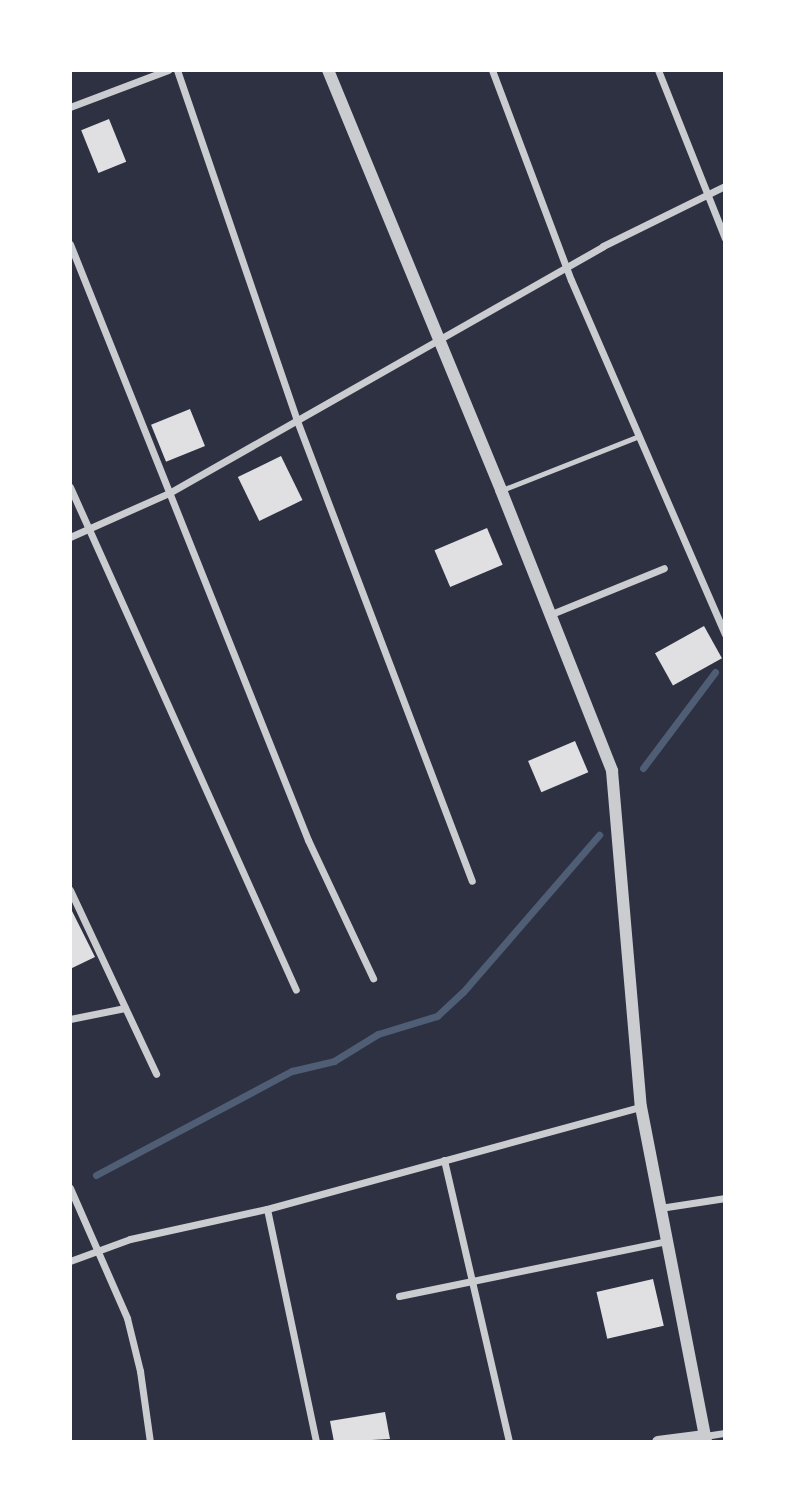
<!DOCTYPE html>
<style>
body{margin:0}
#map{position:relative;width:795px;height:1512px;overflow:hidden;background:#2d3142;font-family:"Work Sans",sans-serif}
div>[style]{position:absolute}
.stream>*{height:7px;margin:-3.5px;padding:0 3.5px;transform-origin:3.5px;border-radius:3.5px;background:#4f5d75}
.building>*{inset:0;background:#e0e0e3;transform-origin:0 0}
.service>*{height:5px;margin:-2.5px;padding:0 2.5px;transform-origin:2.5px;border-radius:2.5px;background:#caccd0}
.minor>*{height:7px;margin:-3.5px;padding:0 3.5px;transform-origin:3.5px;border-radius:3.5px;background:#caccd0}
.tertiary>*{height:12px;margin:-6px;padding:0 6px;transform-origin:6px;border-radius:6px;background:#caccd0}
span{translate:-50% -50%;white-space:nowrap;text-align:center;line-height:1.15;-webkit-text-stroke:7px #fff;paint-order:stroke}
.frame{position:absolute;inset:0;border:72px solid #fff;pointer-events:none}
</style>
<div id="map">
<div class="stream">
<div style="left:643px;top:768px;width:120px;rotate:-53.1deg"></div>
<div style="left:96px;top:1175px;width:222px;rotate:-28deg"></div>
<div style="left:292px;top:1071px;width:43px;rotate:-13.4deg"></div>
<div style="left:334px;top:1061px;width:52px;rotate:-31.5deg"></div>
<div style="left:378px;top:1034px;width:62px;rotate:-17deg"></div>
<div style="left:437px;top:1016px;width:35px;rotate:-43deg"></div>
<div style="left:463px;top:992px;width:208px;rotate:-49.1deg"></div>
</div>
<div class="building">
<div style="left:109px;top:119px;width:46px;height:30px;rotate:68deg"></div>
<div style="left:190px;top:409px;width:40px;height:42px;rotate:68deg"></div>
<div style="left:281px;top:456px;width:49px;height:48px;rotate:64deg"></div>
<div style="left:487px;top:528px;width:40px;height:57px;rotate:67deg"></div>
<div style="left:704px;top:626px;width:37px;height:56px;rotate:61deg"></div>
<div style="left:575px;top:741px;width:34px;height:51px;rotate:67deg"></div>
<div style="clip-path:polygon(70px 907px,95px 957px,70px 969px)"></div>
<div style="left:653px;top:1279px;width:48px;height:58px;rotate:77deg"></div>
<div style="clip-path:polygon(385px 1412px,390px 1439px,334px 1442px,330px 1421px)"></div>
</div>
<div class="service">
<div style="left:502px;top:490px;width:147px;rotate:-21.5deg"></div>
</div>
<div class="minor">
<div style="left:177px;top:70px;width:368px;rotate:71.1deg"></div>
<div style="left:296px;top:418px;width:495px;rotate:69.2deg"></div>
<div style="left:492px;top:70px;width:224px;rotate:69.4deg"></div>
<div style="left:571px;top:280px;width:386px;rotate:66.5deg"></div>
<div style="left:658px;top:70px;width:181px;rotate:68.3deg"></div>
<div style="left:70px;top:107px;width:105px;rotate:-20.7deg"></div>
<div style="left:70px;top:244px;width:642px;rotate:68.23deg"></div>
<div style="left:308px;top:840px;width:153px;rotate:64.8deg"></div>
<div style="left:70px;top:487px;width:551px;rotate:65.81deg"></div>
<div style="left:70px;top:537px;width:108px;rotate:-24deg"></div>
<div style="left:169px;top:493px;width:499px;rotate:-29.6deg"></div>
<div style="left:603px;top:246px;width:136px;rotate:-26.2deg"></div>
<div style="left:549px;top:615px;width:124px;rotate:-22.2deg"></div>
<div style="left:70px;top:890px;width:203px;rotate:64.9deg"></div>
<div style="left:70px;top:1019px;width:56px;rotate:-11.3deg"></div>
<div style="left:444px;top:1160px;width:289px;rotate:77deg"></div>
<div style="left:70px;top:1188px;width:142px;rotate:66.3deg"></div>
<div style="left:127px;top:1318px;width:55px;rotate:76.2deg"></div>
<div style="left:140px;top:1371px;width:72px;rotate:82deg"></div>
<div style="left:660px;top:1208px;width:66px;rotate:-8.7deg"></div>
<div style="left:267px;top:1209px;width:238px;rotate:78.1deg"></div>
<div style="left:70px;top:1261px;width:64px;rotate:-20.1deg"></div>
<div style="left:130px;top:1239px;width:140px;rotate:-12.4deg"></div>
<div style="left:267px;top:1209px;width:388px;rotate:-15.3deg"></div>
<div style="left:399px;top:1296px;width:273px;rotate:-11.6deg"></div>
<div style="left:705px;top:1436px;width:20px;rotate:-9deg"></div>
</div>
<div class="tertiary">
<div style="left:328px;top:70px;width:454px;rotate:67.6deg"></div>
<div style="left:501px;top:490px;width:302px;rotate:68.4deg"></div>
<div style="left:612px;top:771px;width:337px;rotate:85.1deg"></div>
<div style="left:641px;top:1107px;width:341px;rotate:79deg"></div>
<div style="left:658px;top:1442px;width:47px;rotate:-7.3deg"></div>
</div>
<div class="frame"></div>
</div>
